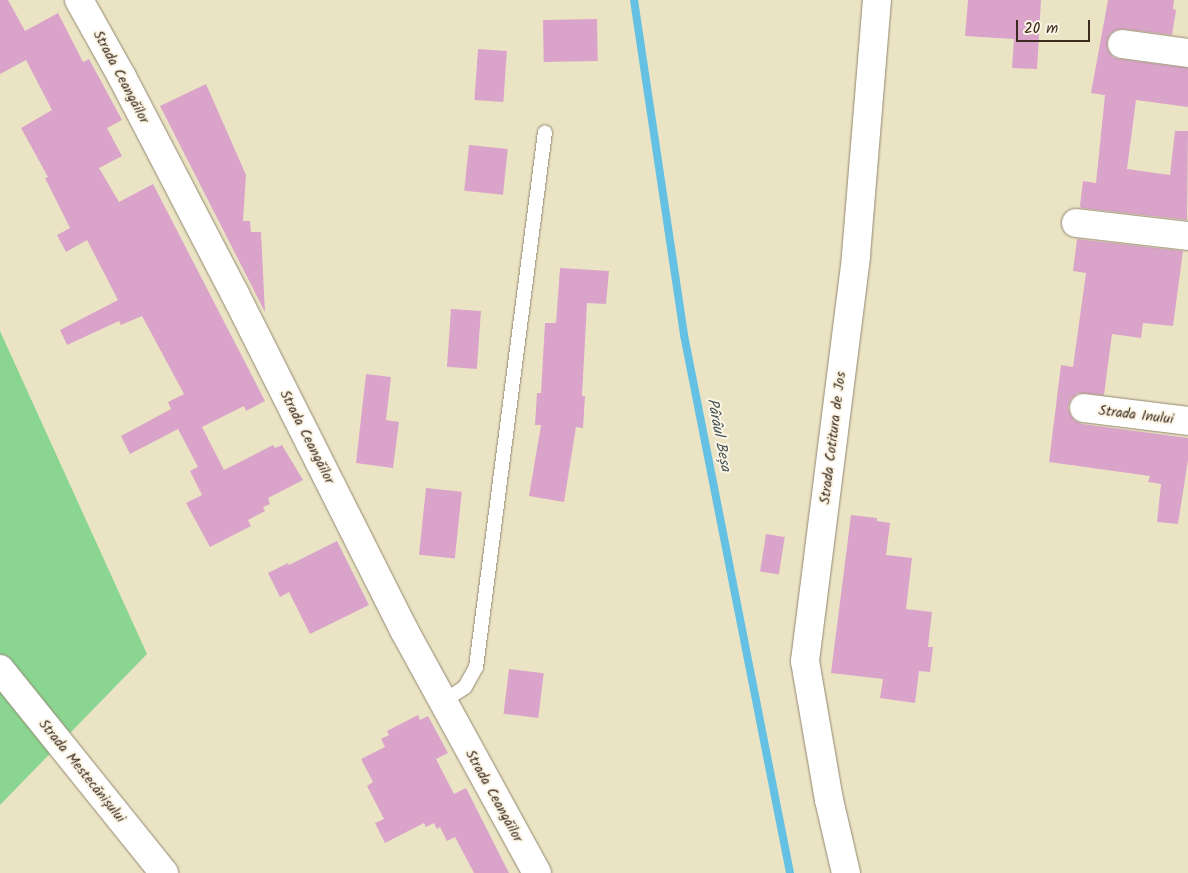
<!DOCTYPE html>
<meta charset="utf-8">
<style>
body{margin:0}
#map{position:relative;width:1188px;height:873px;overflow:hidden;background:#ebe4c4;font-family:Kalam,sans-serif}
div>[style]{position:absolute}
.green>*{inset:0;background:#8ad591}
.stream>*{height:8px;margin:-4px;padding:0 4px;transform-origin:4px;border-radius:4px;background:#65c1e3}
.building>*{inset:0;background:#daa4ca;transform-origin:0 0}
.roads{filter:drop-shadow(0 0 1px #938771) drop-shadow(0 0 1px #938771)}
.service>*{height:14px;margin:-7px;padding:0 7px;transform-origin:7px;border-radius:7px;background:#fff}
.minor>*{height:28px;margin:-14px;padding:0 14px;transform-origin:14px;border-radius:14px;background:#fff}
span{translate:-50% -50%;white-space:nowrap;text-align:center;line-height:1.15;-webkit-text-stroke:4px #fcf5e5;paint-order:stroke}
.street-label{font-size:14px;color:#3b2a1e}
.water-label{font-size:15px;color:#485759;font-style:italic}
.scale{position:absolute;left:1016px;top:20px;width:74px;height:22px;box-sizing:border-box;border:2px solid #3b2a1e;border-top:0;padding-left:6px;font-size:15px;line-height:18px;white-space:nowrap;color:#3b2a1e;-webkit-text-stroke:4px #fcf5e5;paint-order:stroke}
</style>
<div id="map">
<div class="green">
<div style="clip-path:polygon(0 331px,147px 654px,0 805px)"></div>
</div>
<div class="stream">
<div style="left:634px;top:0;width:339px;rotate:81.5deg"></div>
<div style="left:684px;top:335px;width:548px;rotate:78.85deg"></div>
</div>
<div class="building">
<div style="clip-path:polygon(0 0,8px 0,25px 31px,58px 13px,83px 62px,89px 59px,122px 120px,107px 128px,122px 156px,99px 168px,119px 202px,153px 184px,265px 401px,246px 411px,244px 406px,202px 427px,224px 470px,273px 445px,275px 448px,282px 445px,303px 480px,268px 498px,270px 504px,263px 507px,265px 511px,248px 520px,251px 526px,210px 547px,186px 503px,202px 495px,190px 471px,198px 467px,178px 429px,130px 454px,121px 436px,171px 409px,168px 402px,184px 394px,142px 316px,121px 325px,119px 321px,67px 345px,60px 330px,118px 300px,87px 240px,66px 252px,57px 235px,70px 228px,45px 178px,48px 177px,21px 128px,52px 110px,26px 60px,0 74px)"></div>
<div style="clip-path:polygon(968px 0,1041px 0,1037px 69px,1012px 68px,1014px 39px,965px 36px)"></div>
<div style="clip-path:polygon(1108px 0,1174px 0,1173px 9px,1176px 10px,1172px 35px,1124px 29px,1116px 30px,1110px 34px,1107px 42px,1108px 50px,1113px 57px,1119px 59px,1188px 68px,1188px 107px,1136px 100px,1127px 169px,1170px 175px,1175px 131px,1188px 131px,1187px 220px,1081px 208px,1080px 206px,1083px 181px,1096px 183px,1105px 95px,1091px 93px)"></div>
<div style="left:597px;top:19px;width:42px;height:54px;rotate:89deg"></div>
<div style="left:478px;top:49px;width:29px;height:51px;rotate:4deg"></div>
<div style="clip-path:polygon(206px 84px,246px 175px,243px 221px,250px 221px,251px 232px,261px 232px,265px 312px,160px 106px)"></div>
<div style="left:469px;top:145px;width:39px;height:46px;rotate:6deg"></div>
<div style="clip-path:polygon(1077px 239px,1183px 251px,1173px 326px,1143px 323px,1141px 338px,1112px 334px,1104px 395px,1078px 393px,1071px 399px,1068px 407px,1070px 414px,1074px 420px,1082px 424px,1188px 438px,1188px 460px,1178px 524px,1157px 522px,1161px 484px,1148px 482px,1150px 476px,1049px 462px,1061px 365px,1073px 367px,1086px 273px,1073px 271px)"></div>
<div style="clip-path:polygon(560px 268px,609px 271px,606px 304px,587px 303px,582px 396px,585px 396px,583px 428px,576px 427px,564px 502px,529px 496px,541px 425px,535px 425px,537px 393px,541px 393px,545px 323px,556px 323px)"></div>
<div style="left:451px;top:309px;width:30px;height:58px;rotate:4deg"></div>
<div style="clip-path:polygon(366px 374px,391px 377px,386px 420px,399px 422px,393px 468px,356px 463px)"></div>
<div style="left:426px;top:488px;width:36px;height:67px;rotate:6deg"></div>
<div style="clip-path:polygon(851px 515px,877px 518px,877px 521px,890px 523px,886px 555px,912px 558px,906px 609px,932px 612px,928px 647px,933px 647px,930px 672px,919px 671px,915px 703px,880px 698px,883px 679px,831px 673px)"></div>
<div style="left:766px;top:534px;width:19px;height:38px;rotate:9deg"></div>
<div style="clip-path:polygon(337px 541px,369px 605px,310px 634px,289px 592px,280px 597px,268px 573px,288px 563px,289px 565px)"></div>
<div style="left:509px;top:669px;width:35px;height:45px;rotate:7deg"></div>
<div style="clip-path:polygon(418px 715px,420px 720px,428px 716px,448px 753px,436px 759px,454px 794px,466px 788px,509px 873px,474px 873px,455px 837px,447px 841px,440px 827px,437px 829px,434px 823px,426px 827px,424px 823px,385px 843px,375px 823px,384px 819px,367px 786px,373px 782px,361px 759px,385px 747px,381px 739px,389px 735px,387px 731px)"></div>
</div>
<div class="roads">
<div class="service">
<div style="left:442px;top:702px;width:27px;rotate:-33deg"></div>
<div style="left:465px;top:687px;width:23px;rotate:-61deg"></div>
<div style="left:476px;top:667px;width:539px;rotate:-82.65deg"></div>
</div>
<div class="minor">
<div style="left:79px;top:0;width:88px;rotate:60.8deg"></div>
<div style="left:122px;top:77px;width:245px;rotate:62.5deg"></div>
<div style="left:235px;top:294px;width:376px;rotate:63.3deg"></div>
<div style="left:404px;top:630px;width:277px;rotate:61.3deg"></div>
<div style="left:1122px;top:44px;width:67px;rotate:7.8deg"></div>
<div style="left:1076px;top:223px;width:113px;rotate:6.6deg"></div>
<div style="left:1084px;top:408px;width:105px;rotate:7.1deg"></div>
<div style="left:0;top:669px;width:262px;rotate:51.2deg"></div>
<div style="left:846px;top:873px;width:75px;rotate:-103.1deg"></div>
<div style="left:829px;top:800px;width:141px;rotate:-99.8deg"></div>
<div style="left:805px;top:661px;width:409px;rotate:-82.8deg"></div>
<div style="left:856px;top:255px;width:256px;rotate:-85.3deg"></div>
</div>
</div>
<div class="street-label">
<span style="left:121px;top:77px;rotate:62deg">Strada Ceangăilor</span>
<span style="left:1136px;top:415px;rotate:7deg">Strada Inului</span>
<span style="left:307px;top:437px;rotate:63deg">Strada Ceangăilor</span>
<span style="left:833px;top:438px;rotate:-83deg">Strada Cotitura de Jos</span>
<span style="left:82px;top:771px;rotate:51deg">Strada Mestecănișului</span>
<span style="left:494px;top:796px;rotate:61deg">Strada Ceangăilor</span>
</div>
<div class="water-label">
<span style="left:718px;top:435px;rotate:79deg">Pârâul Beșa</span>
</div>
<div class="scale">20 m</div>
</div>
